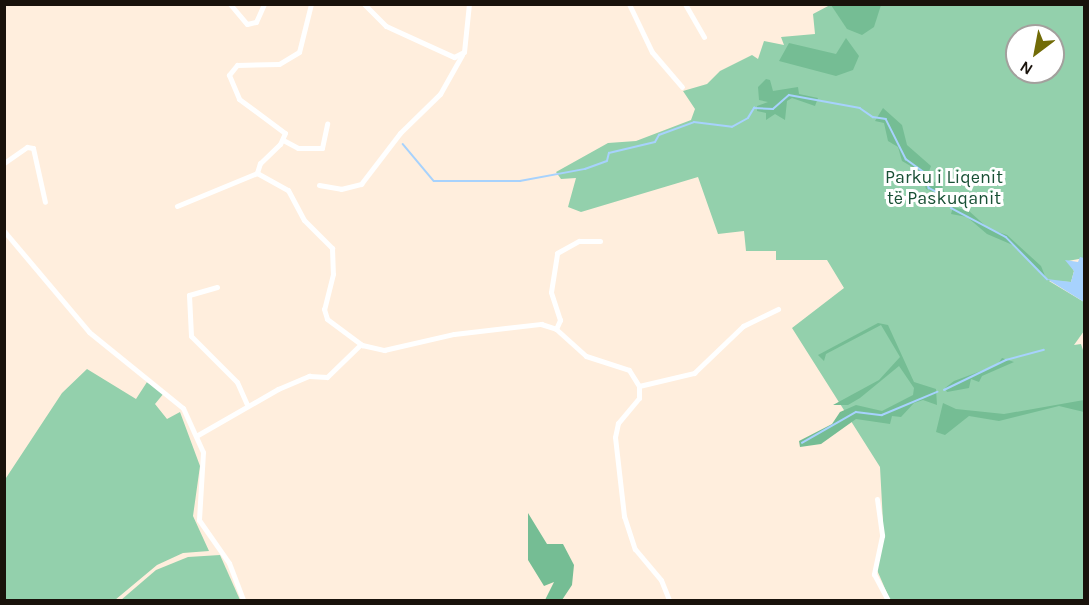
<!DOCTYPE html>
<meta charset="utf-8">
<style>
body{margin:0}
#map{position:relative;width:1089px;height:605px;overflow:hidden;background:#fed;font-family:Karla,sans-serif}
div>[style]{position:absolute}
.green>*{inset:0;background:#93d0ac}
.forest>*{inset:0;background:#75bd94}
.water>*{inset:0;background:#a7d2fd}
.stream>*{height:1.5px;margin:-0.75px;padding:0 0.75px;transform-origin:0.75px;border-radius:0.75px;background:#a7d2fd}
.street>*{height:5px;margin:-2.5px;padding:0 2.5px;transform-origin:2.5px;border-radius:2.5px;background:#fff}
span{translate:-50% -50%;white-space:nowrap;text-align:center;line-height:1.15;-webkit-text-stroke:6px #fff;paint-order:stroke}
.park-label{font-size:18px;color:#195035}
.frame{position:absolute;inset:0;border:6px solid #19120b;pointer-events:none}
.north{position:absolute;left:1005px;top:24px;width:60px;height:60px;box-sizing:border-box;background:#fff;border:2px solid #a3a09d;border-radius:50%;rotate:212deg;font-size:16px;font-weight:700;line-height:24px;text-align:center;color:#19120b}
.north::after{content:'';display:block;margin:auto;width:21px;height:27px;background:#716b07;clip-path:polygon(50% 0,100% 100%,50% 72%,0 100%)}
</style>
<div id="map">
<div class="green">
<div style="clip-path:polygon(evenodd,830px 5px,1084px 5px,1084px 258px,1068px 261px,1074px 271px,1071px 282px,1049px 281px,1084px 302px,1084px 331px,1074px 345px,1081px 344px,1084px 353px,1084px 600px,890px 600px,877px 570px,883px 522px,880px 467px,792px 328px,844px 288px,827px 260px,776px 260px,776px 251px,746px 251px,744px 231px,718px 234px,698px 177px,581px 212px,568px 207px,576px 178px,561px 179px,556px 172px,608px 143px,636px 141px,691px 120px,695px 109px,683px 91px,707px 84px,720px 71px,752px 55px,758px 59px,764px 41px,784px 45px,781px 37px,815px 34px,813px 14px,830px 5px,1017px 36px,1053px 36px,1053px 72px,1017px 72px,1017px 36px)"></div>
<div style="clip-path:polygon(87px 369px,136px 399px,147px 382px,164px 393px,155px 404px,167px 419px,180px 412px,200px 466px,193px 516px,209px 551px,183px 553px,157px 565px,115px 600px,5px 600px,4px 481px,62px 393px)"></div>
<div style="clip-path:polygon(220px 555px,240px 600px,121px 600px,156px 570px,188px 557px)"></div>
</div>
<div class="forest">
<div style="clip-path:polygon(831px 5px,881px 5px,874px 27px,862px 35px,847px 29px)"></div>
<div style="clip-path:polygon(846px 38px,859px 56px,853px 70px,836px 76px,779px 61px,789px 43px,836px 54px)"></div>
<div style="clip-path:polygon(766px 79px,770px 80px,773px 91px,798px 87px,799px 94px,818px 98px,815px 106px,792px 98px,787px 101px,785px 120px,775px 114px,766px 120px,766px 113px,757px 111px,757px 106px,768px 102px,759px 100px,758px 87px)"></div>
<div style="clip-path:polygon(883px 108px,902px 125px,907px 145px,931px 166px,928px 174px,934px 182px,941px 184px,948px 200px,943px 205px,936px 193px,926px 189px,921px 172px,902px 161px,898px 147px,888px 141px,884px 123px,875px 121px)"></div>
<div style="clip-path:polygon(953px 207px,969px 211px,989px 229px,1007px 235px,1041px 266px,1047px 281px,1015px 246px,987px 234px,967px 217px,951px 214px)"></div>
<div style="clip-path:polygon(878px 323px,888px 325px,914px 382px,936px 389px,937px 405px,923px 400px,914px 403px,901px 417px,892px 416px,890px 424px,856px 419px,821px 444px,800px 447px,799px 441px,832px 424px,840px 412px,856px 405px,882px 411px,913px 395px,914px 388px,899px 366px,860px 398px,848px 405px,833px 405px,879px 380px,900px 357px,881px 325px,826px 354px,824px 361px,818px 355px)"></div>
<div style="clip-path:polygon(1002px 358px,1014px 362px,982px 376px,979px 382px,971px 379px,969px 388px,947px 392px,945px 388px,954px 381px,997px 365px)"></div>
<div style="clip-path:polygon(1084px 400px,1084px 412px,1059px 406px,999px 421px,969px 416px,945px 435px,936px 432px,943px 403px,956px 409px,1004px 414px)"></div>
<div style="clip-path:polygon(528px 513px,547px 544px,563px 544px,574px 565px,572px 585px,562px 600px,545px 600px,554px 582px,544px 586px,528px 560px)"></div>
</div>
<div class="water">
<div style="clip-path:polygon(1080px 257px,1084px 258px,1084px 309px,1084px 302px,1047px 279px,1071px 282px,1074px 271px,1065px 260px,1078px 262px)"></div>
</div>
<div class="stream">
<div style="left:403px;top:144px;width:48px;rotate:50deg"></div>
<div style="left:434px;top:181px;width:86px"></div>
<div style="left:520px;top:181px;width:66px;rotate:-10.5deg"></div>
<div style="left:585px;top:169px;width:23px;rotate:-20deg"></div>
<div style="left:607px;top:161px;width:8px;rotate:-76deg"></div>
<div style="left:609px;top:153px;width:47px;rotate:-13.4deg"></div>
<div style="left:655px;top:142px;width:8px;rotate:-60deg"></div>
<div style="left:659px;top:135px;width:37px;rotate:-20deg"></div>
<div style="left:694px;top:122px;width:38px;rotate:7deg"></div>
<div style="left:732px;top:127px;width:18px;rotate:-29deg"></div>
<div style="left:748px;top:118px;width:12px;rotate:-59deg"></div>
<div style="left:754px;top:108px;width:19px;rotate:3deg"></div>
<div style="left:773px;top:109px;width:21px;rotate:-41deg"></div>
<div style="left:789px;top:95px;width:72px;rotate:10.4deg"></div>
<div style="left:860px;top:108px;width:16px;rotate:35deg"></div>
<div style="left:873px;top:117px;width:13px;rotate:9deg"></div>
<div style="left:886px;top:119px;width:45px;rotate:63.4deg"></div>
<div style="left:906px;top:159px;width:24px;rotate:36deg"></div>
<div style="left:925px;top:173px;width:16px;rotate:75deg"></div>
<div style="left:929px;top:188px;width:13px;rotate:27deg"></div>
<div style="left:941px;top:194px;width:9px;rotate:72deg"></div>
<div style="left:951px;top:208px;width:62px;rotate:27.8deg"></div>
<div style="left:1006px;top:237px;width:59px;rotate:45.7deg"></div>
<div style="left:944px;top:390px;width:69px;rotate:-25.8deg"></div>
<div style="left:1006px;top:360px;width:39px;rotate:-15deg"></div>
<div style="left:802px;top:443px;width:62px;rotate:-29.9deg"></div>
<div style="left:856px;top:412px;width:26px;rotate:7deg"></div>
<div style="left:882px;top:415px;width:60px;rotate:-22.7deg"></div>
</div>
<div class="street">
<div style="left:230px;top:4px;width:26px;rotate:50deg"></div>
<div style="left:247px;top:24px;width:9px;rotate:-13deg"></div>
<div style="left:256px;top:22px;width:20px;rotate:-66deg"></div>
<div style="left:311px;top:4px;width:49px;rotate:104deg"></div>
<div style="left:299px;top:52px;width:23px;rotate:149deg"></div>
<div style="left:279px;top:64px;width:42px;rotate:178.6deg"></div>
<div style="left:237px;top:65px;width:13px;rotate:129deg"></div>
<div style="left:229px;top:75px;width:26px;rotate:67deg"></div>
<div style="left:239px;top:99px;width:57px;rotate:36.5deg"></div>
<div style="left:285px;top:133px;width:12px;rotate:114deg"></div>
<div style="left:280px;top:144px;width:28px;rotate:136deg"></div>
<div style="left:260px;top:163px;width:10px;rotate:107deg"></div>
<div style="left:257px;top:173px;width:35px;rotate:29deg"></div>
<div style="left:288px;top:190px;width:34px;rotate:62deg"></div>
<div style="left:304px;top:220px;width:40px;rotate:45deg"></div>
<div style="left:332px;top:248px;width:26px;rotate:88deg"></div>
<div style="left:333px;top:274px;width:36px;rotate:104deg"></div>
<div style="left:324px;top:309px;width:10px;rotate:73deg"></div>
<div style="left:327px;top:319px;width:44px;rotate:36.6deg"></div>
<div style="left:362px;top:345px;width:23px;rotate:13deg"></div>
<div style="left:384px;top:350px;width:72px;rotate:-12.9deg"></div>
<div style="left:454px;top:334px;width:88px;rotate:-6.6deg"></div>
<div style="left:541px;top:324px;width:16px;rotate:18deg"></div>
<div style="left:556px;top:329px;width:40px;rotate:42deg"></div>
<div style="left:586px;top:356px;width:45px;rotate:18deg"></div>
<div style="left:629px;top:370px;width:19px;rotate:58deg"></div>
<div style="left:639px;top:386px;width:12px;rotate:90deg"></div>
<div style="left:639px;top:398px;width:33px;rotate:130deg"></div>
<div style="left:618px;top:423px;width:14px;rotate:102deg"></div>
<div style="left:615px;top:437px;width:80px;rotate:83.5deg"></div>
<div style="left:624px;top:516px;width:35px;rotate:72deg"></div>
<div style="left:635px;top:549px;width:40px;rotate:50deg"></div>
<div style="left:661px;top:580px;width:22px;rotate:68deg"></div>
<div style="left:364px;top:4px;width:31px;rotate:45deg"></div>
<div style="left:386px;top:26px;width:75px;rotate:24.5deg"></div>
<div style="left:454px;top:57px;width:11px;rotate:-27deg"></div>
<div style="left:464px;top:52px;width:48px;rotate:-84.1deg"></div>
<div style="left:629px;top:4px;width:53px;rotate:64.4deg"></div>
<div style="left:652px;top:52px;width:46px;rotate:49.4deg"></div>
<div style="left:685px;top:4px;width:38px;rotate:60deg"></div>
<div style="left:283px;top:140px;width:17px;rotate:28deg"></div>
<div style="left:298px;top:148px;width:24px"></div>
<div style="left:322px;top:148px;width:25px;rotate:-78deg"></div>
<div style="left:4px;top:163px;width:28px;rotate:-35deg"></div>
<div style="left:27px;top:147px;width:6px;rotate:9deg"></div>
<div style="left:33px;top:148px;width:55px;rotate:77.5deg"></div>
<div style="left:319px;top:185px;width:22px;rotate:10deg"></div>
<div style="left:341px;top:189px;width:21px;rotate:-14deg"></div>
<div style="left:361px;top:184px;width:64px;rotate:-52.6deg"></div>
<div style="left:400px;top:133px;width:56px;rotate:-44.3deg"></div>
<div style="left:440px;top:94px;width:45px;rotate:-60.6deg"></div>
<div style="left:177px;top:206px;width:87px;rotate:-22.4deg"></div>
<div style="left:4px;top:231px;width:132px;rotate:49.9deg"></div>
<div style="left:89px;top:332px;width:121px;rotate:39deg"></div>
<div style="left:183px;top:408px;width:48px;rotate:65.6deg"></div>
<div style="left:203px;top:452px;width:68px;rotate:93.4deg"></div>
<div style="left:199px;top:520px;width:52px;rotate:55.1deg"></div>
<div style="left:229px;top:563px;width:40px;rotate:69deg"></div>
<div style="left:217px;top:287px;width:29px;rotate:164deg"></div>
<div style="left:189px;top:295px;width:41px;rotate:87.2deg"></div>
<div style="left:191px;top:336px;width:65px;rotate:45deg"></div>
<div style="left:237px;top:382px;width:24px;rotate:66deg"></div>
<div style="left:556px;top:329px;width:10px;rotate:-66deg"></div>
<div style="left:560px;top:320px;width:29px;rotate:-108deg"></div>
<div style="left:551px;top:292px;width:39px;rotate:-81deg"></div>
<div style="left:557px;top:253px;width:25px;rotate:-29deg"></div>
<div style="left:579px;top:241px;width:21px"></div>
<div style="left:639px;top:386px;width:57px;rotate:-13.3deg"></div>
<div style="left:694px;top:373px;width:68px;rotate:-43.8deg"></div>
<div style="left:743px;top:326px;width:39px;rotate:-26deg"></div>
<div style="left:196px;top:436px;width:95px;rotate:-29.8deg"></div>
<div style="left:278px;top:389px;width:34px;rotate:-23deg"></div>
<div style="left:309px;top:376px;width:18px;rotate:3deg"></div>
<div style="left:327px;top:377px;width:47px;rotate:-44.1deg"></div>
<div style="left:877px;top:499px;width:37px;rotate:82deg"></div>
<div style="left:882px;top:536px;width:39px;rotate:102deg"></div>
<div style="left:874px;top:574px;width:30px;rotate:62deg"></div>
</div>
<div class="park-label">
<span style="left:944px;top:188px">Parku i Liqenit<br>të Paskuqanit</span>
</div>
<div class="frame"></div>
<div class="north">N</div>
</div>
